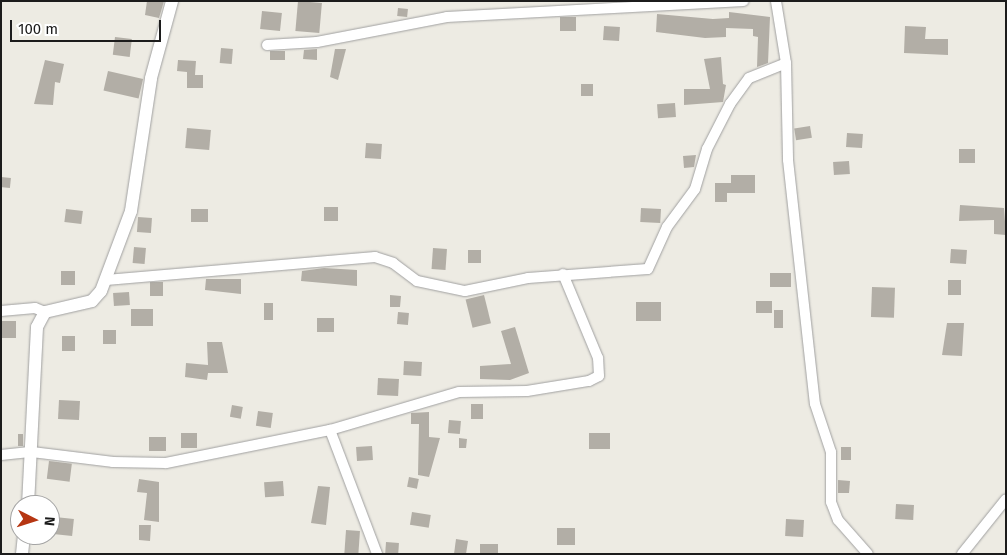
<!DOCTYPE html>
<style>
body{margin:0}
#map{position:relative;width:1007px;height:555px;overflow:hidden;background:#edebe3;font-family:"Fira Sans",sans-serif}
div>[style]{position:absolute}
.building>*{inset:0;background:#b2aea6;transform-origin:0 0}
.roads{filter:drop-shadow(0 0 1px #a0a0a0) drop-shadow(0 0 1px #a0a0a0)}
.minor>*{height:10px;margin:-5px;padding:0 5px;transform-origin:5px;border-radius:5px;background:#fff}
.tertiary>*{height:12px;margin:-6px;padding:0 6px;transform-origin:6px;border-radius:6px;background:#fff}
span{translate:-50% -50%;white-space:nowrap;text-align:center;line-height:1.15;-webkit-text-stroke:4px #fff;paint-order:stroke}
.frame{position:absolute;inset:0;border:2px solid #1c1c1c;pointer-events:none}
.north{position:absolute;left:10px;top:495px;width:50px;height:50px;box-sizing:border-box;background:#fff;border:1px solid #a4a4a4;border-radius:50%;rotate:95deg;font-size:14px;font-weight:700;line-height:20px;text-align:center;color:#1c1c1c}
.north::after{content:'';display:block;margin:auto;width:18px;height:22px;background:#b63612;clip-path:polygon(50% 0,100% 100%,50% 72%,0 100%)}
.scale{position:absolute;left:10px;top:20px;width:151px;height:22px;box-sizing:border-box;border:2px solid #1c1c1c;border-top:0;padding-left:6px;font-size:15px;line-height:18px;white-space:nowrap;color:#1c1c1c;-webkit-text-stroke:4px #fff;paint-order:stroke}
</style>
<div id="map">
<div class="building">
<div style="clip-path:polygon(147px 1px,164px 1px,159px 18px,145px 15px)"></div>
<div style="left:298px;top:1px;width:24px;height:30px;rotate:5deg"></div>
<div style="left:398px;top:8px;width:10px;height:8px;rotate:6deg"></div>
<div style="left:262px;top:11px;width:20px;height:18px;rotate:6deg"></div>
<div style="clip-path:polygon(729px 12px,770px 17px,768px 63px,757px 67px,758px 37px,753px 36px,753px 29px,726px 28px,726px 37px,705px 38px,656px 32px,657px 14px,713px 19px,729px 18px)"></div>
<div style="left:576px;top:17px;width:14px;height:16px;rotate:90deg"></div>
<div style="left:604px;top:26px;width:16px;height:14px;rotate:4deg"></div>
<div style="clip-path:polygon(905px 26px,926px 27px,925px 39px,948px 39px,948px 55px,904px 53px)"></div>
<div style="left:115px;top:37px;width:17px;height:18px;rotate:7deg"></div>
<div style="left:221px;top:48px;width:12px;height:15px;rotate:5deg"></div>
<div style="clip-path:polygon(317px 49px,317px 60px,303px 59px,304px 50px)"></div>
<div style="clip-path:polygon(335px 49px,346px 49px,338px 80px,330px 77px)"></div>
<div style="left:285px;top:51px;width:9px;height:15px;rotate:90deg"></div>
<div style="clip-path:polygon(721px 57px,723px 84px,726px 85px,723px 102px,684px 105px,684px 89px,710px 89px,704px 59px)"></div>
<div style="clip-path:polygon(45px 60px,64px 64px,60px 83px,55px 82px,53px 105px,34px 104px)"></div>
<div style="clip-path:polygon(178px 60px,196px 61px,195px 75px,203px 75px,203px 88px,187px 88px,187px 72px,177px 71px)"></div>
<div style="left:108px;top:71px;width:36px;height:20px;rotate:13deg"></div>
<div style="left:581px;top:84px;width:12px;height:12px"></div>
<div style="left:675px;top:103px;width:14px;height:18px;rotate:86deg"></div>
<div style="left:810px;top:126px;width:12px;height:16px;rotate:81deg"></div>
<div style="left:187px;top:128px;width:24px;height:20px;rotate:5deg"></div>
<div style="left:847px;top:133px;width:16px;height:14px;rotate:4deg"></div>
<div style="left:366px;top:143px;width:16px;height:15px;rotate:4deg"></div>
<div style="left:959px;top:149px;width:16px;height:14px"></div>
<div style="clip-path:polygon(696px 155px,694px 167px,684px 168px,683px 156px)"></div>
<div style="left:849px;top:161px;width:13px;height:16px;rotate:86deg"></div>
<div style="clip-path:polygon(731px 175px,755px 175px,755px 193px,727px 193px,727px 202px,715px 202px,715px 183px,731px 183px)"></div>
<div style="left:1px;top:177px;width:10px;height:10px;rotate:6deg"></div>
<div style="clip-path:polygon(960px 205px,1004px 208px,1006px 235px,994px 234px,994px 220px,959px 221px)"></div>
<div style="left:324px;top:207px;width:14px;height:14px"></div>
<div style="left:641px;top:208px;width:20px;height:14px;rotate:3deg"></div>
<div style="left:66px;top:209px;width:17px;height:13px;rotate:7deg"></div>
<div style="left:191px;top:209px;width:17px;height:13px"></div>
<div style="left:138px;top:217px;width:14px;height:15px;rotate:4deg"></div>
<div style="left:134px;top:247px;width:12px;height:16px;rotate:5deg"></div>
<div style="left:433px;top:248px;width:14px;height:21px;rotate:4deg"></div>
<div style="left:951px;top:249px;width:16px;height:14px;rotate:4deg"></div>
<div style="left:468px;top:250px;width:13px;height:13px"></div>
<div style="clip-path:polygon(324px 268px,357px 270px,357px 286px,301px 281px,302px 271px)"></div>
<div style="left:61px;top:271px;width:14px;height:14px"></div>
<div style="left:770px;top:273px;width:21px;height:14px"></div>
<div style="clip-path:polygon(206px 279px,241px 279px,241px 294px,205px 290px)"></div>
<div style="left:948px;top:280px;width:13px;height:15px"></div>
<div style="left:163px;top:282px;width:14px;height:13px;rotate:90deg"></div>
<div style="left:872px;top:287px;width:23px;height:30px;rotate:2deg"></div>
<div style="left:129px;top:292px;width:13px;height:16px;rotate:86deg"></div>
<div style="clip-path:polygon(390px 295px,401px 296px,400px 307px,390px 307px)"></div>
<div style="left:484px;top:295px;width:29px;height:19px;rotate:76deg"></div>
<div style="left:756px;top:301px;width:16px;height:12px"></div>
<div style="left:636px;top:302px;width:25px;height:19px"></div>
<div style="left:264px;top:303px;width:9px;height:17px"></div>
<div style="left:131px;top:309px;width:22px;height:17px"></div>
<div style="left:774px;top:310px;width:9px;height:18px"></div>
<div style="left:398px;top:312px;width:11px;height:12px;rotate:5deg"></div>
<div style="left:317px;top:318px;width:17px;height:14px"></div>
<div style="left:1px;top:321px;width:15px;height:17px"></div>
<div style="clip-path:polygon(947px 323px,964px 323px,962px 356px,942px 355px)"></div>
<div style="clip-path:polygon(515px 327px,529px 373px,510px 380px,480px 379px,480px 366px,511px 364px,501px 331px)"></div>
<div style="left:103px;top:330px;width:13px;height:14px"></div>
<div style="left:75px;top:336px;width:15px;height:13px;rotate:90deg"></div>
<div style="clip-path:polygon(207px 342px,222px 342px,228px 373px,208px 373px,207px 380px,185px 377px,186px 363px,208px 365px)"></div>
<div style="left:404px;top:361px;width:18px;height:14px;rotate:3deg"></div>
<div style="left:378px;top:378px;width:21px;height:17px;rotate:3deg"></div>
<div style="left:59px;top:400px;width:21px;height:19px;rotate:3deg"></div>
<div style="left:471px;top:404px;width:12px;height:15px"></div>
<div style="left:232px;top:405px;width:11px;height:12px;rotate:10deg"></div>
<div style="left:258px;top:411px;width:15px;height:15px;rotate:8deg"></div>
<div style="clip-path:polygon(429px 412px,429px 437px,440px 438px,429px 477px,418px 475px,419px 424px,411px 424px,411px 413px)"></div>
<div style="left:449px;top:420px;width:12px;height:13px;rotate:5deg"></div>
<div style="left:181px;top:433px;width:16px;height:15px"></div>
<div style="left:589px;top:433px;width:21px;height:16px"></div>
<div style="left:18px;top:434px;width:5px;height:12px"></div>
<div style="left:149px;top:437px;width:17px;height:14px"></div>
<div style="clip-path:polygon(459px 438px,467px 439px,466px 448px,459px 448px)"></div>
<div style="left:372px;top:446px;width:14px;height:16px;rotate:86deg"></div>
<div style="left:841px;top:447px;width:10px;height:13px"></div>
<div style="left:49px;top:461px;width:23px;height:18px;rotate:7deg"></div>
<div style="left:409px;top:477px;width:10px;height:10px;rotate:11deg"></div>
<div style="clip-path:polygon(139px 479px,159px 482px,159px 522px,144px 520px,147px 493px,137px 492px)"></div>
<div style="clip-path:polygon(838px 480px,850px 481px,849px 493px,838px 493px)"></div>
<div style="left:283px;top:481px;width:15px;height:19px;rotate:86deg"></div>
<div style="clip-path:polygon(318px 486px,330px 487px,326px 525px,311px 523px)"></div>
<div style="left:896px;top:504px;width:18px;height:15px;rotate:3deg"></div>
<div style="left:412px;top:512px;width:19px;height:13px;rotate:9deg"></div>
<div style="left:55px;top:517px;width:19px;height:17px;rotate:6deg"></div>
<div style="left:786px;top:519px;width:18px;height:17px;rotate:3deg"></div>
<div style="clip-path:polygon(139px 525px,151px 525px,150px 541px,139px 540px)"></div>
<div style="left:557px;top:528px;width:18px;height:17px"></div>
<div style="left:346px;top:530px;width:14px;height:24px;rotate:4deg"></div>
<div style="clip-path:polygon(456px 539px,468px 541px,466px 554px,454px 554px)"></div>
<div style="left:386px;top:542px;width:13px;height:12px;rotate:4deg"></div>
<div style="left:480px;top:544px;width:18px;height:10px"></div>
</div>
<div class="roads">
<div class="minor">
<div style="left:267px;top:45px;width:50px;rotate:-3.4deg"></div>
<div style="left:317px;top:42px;width:132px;rotate:-10.9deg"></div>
<div style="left:447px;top:17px;width:297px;rotate:-3.1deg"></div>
<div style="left:786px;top:63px;width:97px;rotate:88.8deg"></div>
<div style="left:788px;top:160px;width:245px;rotate:83.7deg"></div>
<div style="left:815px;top:404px;width:51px;rotate:71.6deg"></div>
<div style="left:831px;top:452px;width:50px;rotate:90deg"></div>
<div style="left:831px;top:502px;width:19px;rotate:69deg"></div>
<div style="left:838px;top:520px;width:45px;rotate:48.6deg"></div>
<div style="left:106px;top:280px;width:270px;rotate:-4.9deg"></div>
<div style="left:375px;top:257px;width:19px;rotate:18deg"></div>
<div style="left:393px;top:263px;width:30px;rotate:37deg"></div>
<div style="left:417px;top:281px;width:49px;rotate:11.8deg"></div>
<div style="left:465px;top:291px;width:64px;rotate:-11.7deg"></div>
<div style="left:528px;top:278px;width:120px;rotate:-4.3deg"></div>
<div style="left:648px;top:269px;width:46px;rotate:-65.7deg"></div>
<div style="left:667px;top:227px;width:47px;rotate:-53.6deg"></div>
<div style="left:695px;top:189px;width:42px;rotate:-73.3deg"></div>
<div style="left:707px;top:149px;width:51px;rotate:-62.9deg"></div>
<div style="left:730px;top:104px;width:32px;rotate:-54deg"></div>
<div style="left:749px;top:78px;width:40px;rotate:-22deg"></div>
<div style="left:786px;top:63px;width:63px;rotate:-99.2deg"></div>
<div style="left:1px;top:311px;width:34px;rotate:-5deg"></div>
<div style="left:35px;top:308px;width:11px;rotate:22deg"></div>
<div style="left:330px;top:430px;width:133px;rotate:69.2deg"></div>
<div style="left:1px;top:455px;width:31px;rotate:-6deg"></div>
<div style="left:32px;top:452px;width:82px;rotate:7deg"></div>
<div style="left:113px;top:462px;width:53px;rotate:1.1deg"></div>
<div style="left:166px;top:463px;width:167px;rotate:-11.4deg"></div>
<div style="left:330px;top:430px;width:134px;rotate:-16.4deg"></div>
<div style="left:459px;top:392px;width:68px;rotate:-0.8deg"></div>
<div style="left:527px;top:391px;width:63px;rotate:-9.2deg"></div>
<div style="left:589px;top:381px;width:11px;rotate:-27deg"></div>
<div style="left:599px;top:376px;width:18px;rotate:-93deg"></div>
<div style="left:598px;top:358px;width:91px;rotate:-112.6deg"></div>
<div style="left:962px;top:554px;width:70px;rotate:-51.3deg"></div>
</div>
<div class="tertiary">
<div style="left:28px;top:505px;width:178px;rotate:-87.1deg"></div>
<div style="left:37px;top:327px;width:17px;rotate:-62deg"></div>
<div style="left:45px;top:312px;width:48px;rotate:-13.2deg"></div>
<div style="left:92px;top:301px;width:13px;rotate:-48deg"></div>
<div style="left:101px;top:291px;width:85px;rotate:-69.4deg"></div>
<div style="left:131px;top:211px;width:134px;rotate:-81.4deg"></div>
<div style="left:151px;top:78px;width:80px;rotate:-74.7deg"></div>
<div style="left:22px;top:554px;width:19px;rotate:-84deg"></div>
</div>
</div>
<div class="frame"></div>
<div class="north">N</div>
<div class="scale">100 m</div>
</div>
